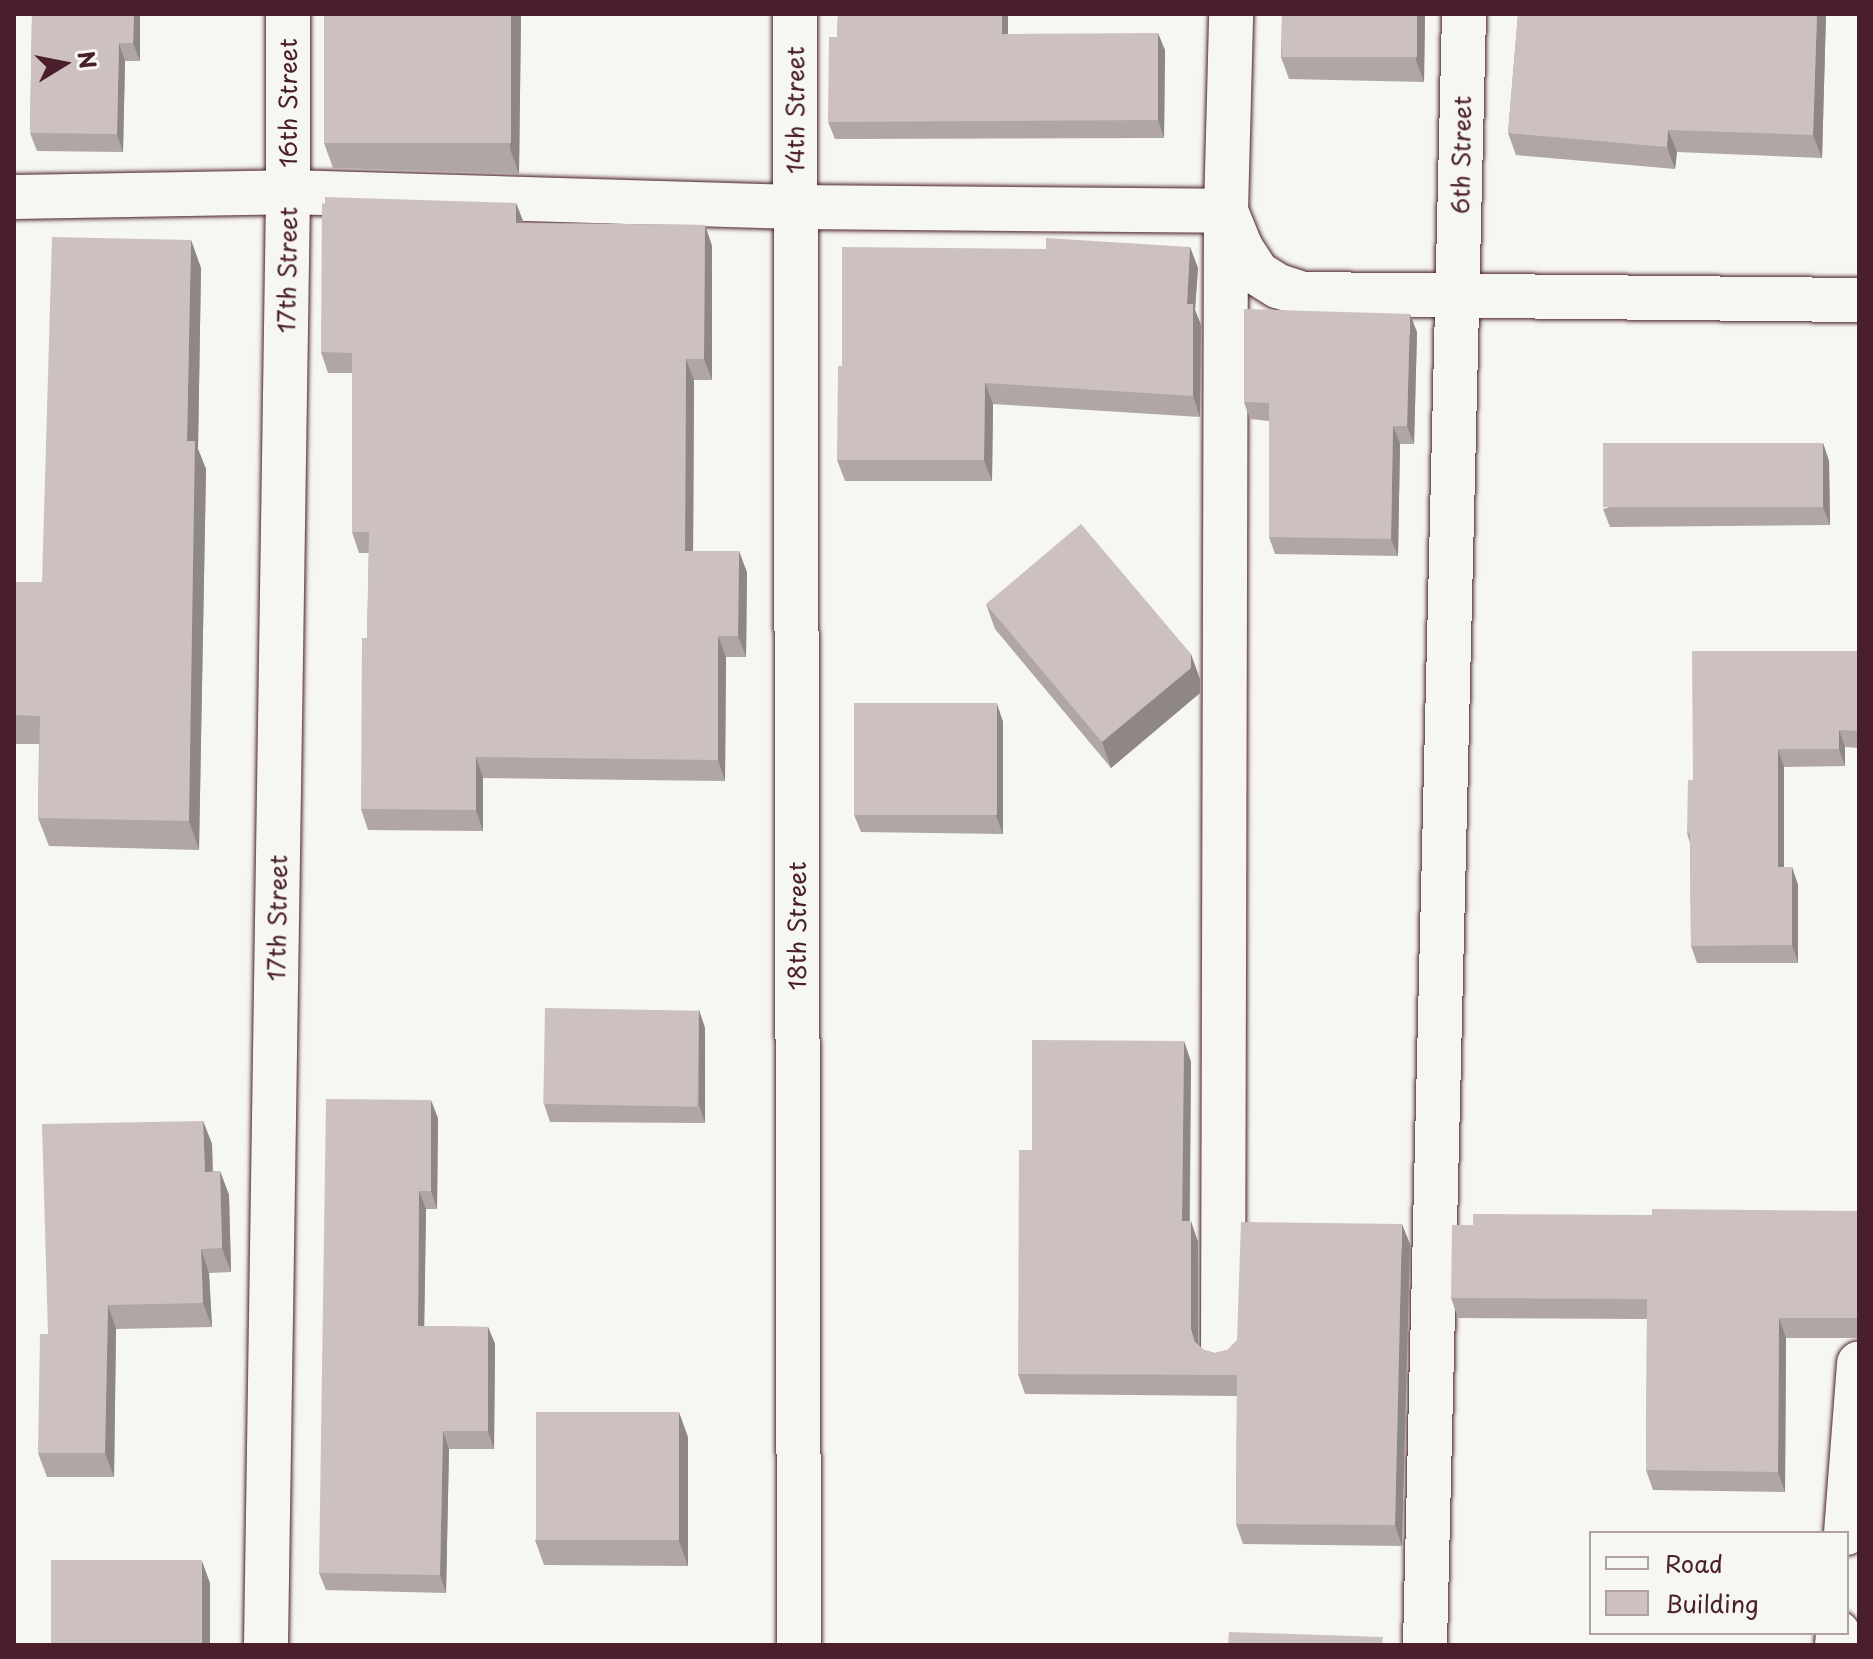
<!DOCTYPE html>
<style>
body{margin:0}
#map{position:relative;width:1873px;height:1659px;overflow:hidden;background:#f6f6f2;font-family:"Playpen Sans",sans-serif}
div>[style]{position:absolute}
.roads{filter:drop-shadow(0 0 2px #4a1f2b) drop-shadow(0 0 2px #4a1f2b)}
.minor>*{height:44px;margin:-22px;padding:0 22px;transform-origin:22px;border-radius:22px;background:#f6f6f2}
.wall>*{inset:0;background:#afa6a5}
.shaded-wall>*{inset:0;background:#8f8786}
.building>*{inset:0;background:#ccc1c0;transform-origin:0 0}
span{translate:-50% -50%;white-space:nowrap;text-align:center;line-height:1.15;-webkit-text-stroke:8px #f6f6f2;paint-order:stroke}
.street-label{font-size:24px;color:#4a1f2b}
.frame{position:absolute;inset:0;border:16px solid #4a1f2b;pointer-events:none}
.legend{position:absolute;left:1589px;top:1531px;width:260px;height:104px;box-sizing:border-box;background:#f6f6f2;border:2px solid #b1a0a2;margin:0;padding:10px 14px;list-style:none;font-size:24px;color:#4a1f2b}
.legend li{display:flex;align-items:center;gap:16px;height:40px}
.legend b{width:40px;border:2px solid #b1a0a2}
.north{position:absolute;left:24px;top:24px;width:80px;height:80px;-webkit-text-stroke:6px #f6f6f2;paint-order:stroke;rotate:80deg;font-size:22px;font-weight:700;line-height:32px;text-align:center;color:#4a1f2b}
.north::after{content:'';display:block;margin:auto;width:28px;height:36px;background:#4a1f2b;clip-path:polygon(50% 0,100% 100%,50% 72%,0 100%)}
</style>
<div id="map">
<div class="roads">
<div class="minor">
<div style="left:795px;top:14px;width:1631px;rotate:89.86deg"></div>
<div style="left:14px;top:197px;width:274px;rotate:-1deg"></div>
<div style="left:288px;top:192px;width:507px;rotate:1.69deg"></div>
<div style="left:795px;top:207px;width:431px;rotate:0.5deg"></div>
<div style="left:1226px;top:211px;width:40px;rotate:68deg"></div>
<div style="left:1241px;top:248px;width:30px;rotate:57deg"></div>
<div style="left:1257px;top:273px;width:25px;rotate:32deg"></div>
<div style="left:1278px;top:286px;width:26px;rotate:18deg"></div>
<div style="left:1303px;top:294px;width:556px;rotate:0.62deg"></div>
<div style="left:1223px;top:1349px;width:1138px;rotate:-89.85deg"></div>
<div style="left:1226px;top:211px;width:197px;rotate:-88.5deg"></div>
<div style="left:1846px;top:1533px;width:170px;rotate:-85.6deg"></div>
<div style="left:266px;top:1645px;width:1453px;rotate:-89.13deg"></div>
<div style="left:288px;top:192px;width:178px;rotate:-90deg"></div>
<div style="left:1425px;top:1645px;width:1631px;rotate:-88.63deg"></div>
<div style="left:1837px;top:1645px;width:12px;rotate:-85deg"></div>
</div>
</div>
<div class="wall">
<div style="clip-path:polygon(32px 14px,140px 14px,140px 61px,125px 61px,123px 152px,37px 151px,30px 133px)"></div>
<div style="clip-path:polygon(521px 14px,519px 174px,333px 168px,324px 143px)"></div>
<div style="clip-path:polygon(838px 14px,1008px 14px,1008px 34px,1165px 50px,1164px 138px,835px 139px,828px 122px,837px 37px)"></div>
<div style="clip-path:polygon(1282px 14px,1425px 14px,1424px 82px,1289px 79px,1281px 57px)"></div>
<div style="clip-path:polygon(1518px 14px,1826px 14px,1822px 158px,1677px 152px,1675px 169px,1516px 155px,1508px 133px)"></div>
<div style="clip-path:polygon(516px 203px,524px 223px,705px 225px,712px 246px,712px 380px,694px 380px,693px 551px,747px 572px,746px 657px,726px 657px,725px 781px,483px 778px,483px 831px,368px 830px,361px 809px,367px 638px,369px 553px,359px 553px,352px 532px,352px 373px,328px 373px,321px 352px,325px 204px)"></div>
<div style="clip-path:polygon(191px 240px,201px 268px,198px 449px,206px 469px,199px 850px,49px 846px,38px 818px,39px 744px,14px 744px,14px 582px,42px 582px)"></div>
<div style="clip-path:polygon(1190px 247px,1198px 268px,1195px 310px,1201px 325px,1200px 417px,993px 404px,992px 481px,845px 481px,837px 460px,842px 366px,1046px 249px)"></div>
<div style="clip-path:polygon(1417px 332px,1414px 444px,1400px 444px,1398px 556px,1275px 554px,1269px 537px,1269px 421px,1250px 419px,1244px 402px)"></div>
<div style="clip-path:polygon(1823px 443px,1829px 461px,1830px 525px,1610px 527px,1603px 509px)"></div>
<div style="clip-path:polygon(986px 604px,1200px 679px,1200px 693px,1111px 768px,995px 629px)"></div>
<div style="clip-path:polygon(1859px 651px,1859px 748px,1845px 747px,1845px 766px,1784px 767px,1784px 867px,1792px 867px,1798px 885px,1798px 963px,1697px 963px,1691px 946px,1690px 843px,1687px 833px,1693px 780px)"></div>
<div style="clip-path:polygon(997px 704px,1003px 722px,1003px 834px,861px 832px,854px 815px)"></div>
<div style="clip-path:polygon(699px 1010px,705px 1028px,705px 1123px,550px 1122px,544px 1104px)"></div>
<div style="clip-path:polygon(1184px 1041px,1191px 1062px,1190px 1221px,1198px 1242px,1198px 1345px,1204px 1350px,1215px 1353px,1227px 1350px,1410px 1244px,1402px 1546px,1243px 1544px,1236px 1524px,1237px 1396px,1025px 1394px,1018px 1374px,1032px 1150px)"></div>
<div style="clip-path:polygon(438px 1118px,437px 1209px,426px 1209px,424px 1326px,488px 1327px,495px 1344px,494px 1449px,449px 1449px,446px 1593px,326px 1590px,319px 1573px)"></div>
<div style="clip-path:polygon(203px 1121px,212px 1144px,213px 1171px,220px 1171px,229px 1195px,231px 1272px,209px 1273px,212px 1327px,116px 1329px,114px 1477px,47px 1477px,38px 1453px,48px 1334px)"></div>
<div style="clip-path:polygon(1859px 1211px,1859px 1338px,1786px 1338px,1785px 1492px,1653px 1490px,1646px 1470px,1647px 1319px,1458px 1318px,1451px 1298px,1473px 1225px,1652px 1215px)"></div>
<div style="clip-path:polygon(688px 1437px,688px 1566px,544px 1565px,535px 1540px)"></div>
</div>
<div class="shaded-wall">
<div style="clip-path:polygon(134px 14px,140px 14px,140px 61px,133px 43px)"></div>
<div style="clip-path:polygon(511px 14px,521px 14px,519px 174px,510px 149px)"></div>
<div style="clip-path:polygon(1002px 14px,1008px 14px,1008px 52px,1002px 34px)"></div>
<div style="clip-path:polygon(1417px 14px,1425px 14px,1424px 82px,1416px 60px)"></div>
<div style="clip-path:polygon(1817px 14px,1826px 14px,1822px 158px,1813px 135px)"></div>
<div style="clip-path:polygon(1158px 33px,1165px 50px,1164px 138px,1158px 120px)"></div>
<div style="clip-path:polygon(119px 43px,125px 61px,123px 152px,117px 134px)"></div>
<div style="clip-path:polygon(1668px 130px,1677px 152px,1675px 169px,1667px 147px)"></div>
<div style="clip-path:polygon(516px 203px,524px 224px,516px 223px)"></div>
<div style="clip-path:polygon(705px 225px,712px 246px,712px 380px,704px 359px)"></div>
<div style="clip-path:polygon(191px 240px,201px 268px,198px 449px,206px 469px,199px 850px,189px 821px,187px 441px)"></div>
<div style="clip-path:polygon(1190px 247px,1198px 268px,1195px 310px,1201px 325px,1200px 417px,1193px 396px,1187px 304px)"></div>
<div style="clip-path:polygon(1410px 314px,1417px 332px,1414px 444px,1407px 426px)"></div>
<div style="clip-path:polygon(686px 359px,694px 380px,693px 572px,685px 551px)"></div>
<div style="clip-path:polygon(985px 383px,993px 404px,992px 481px,984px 460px)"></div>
<div style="clip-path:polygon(1393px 426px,1400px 444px,1398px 556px,1391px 539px)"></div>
<div style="clip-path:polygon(1823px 443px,1829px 461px,1830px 525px,1823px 507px)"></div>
<div style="clip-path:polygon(739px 551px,747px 572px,746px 657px,738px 636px)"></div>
<div style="clip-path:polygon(718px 636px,726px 657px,725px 781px,718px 760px)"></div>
<div style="clip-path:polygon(1191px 654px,1200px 679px,1200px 693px,1111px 768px,1102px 742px)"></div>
<div style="clip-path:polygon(997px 704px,1003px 722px,1003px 834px,996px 816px)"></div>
<div style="clip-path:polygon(1839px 730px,1845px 747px,1845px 766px,1839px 749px)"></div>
<div style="clip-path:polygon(1778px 749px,1784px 767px,1784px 885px,1778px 867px)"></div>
<div style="clip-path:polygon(476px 757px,483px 778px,483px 831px,476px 810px)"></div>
<div style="clip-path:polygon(1792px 867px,1798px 885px,1798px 963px,1792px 945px)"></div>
<div style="clip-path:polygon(699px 1010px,705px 1028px,705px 1123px,699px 1105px)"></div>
<div style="clip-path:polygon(1184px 1041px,1191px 1062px,1189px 1242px,1182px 1221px)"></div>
<div style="clip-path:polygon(431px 1100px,438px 1118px,437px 1209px,431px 1191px)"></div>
<div style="clip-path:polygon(203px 1121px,212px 1144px,213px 1195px,205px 1172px)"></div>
<div style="clip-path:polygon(220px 1171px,229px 1195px,231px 1272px,222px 1248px)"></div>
<div style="clip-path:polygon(419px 1191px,426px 1209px,424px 1344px,418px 1326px)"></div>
<div style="clip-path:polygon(1191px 1221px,1198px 1242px,1198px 1350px,1202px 1362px,1191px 1329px)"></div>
<div style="clip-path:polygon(1402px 1224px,1410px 1244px,1402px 1546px,1395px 1525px)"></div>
<div style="clip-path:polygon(201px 1249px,209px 1273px,212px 1327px,203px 1303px)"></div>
<div style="clip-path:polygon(108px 1305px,116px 1329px,114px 1477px,105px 1453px)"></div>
<div style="clip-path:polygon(1779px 1318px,1786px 1338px,1785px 1492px,1778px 1472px)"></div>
<div style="clip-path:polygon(488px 1327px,495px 1344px,494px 1449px,488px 1431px)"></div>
<div style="clip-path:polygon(679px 1412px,688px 1437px,688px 1566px,679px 1541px)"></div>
<div style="clip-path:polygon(443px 1431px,449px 1449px,446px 1593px,440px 1575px)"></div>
<div style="clip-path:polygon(202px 1561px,210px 1583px,210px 1645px,202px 1645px)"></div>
</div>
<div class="building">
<div style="clip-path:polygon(32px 14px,134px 14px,133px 43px,119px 43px,117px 134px,30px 133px)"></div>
<div style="left:324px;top:14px;width:187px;height:129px"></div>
<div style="clip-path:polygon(838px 14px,1002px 14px,1002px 34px,1158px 33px,1158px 120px,828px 122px,829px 37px,837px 37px)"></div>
<div style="left:1282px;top:14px;width:135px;height:43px"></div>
<div style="clip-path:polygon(1518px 14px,1817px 14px,1813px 135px,1668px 130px,1667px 147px,1508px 133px)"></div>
<div style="clip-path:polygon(325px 197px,516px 203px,516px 223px,705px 225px,704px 359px,686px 359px,685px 551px,739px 551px,738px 636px,718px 636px,718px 760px,476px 757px,476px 810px,361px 809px,362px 638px,367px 638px,369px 532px,352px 532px,352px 353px,321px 352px,322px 203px,325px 204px)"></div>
<div style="clip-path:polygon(52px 237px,191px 240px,187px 441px,195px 441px,189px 821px,38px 818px,40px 716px,14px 715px,14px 582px,42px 582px)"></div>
<div style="clip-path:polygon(1046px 238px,1190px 247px,1187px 304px,1193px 304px,1193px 396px,985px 383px,984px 460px,837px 460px,838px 366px,842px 366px,842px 247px,1046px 249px)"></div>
<div style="clip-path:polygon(1244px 309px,1410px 314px,1407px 426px,1393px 426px,1391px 539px,1269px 537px,1269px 403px,1244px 402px)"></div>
<div style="left:1823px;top:443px;width:64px;height:220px;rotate:90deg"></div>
<div style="clip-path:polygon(1081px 524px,1191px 654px,1191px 668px,1102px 742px,986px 604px)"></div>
<div style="clip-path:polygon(1692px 651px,1859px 651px,1859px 731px,1839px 730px,1839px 749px,1778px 749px,1778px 867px,1792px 867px,1792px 945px,1691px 946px,1690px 833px,1687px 833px,1688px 780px,1693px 780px)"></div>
<div style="left:854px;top:703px;width:143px;height:112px"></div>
<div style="left:545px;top:1008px;width:154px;height:96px;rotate:1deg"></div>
<div style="clip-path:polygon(1032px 1040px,1184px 1041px,1182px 1221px,1191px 1221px,1191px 1329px,1194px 1341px,1204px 1350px,1215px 1353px,1227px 1350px,1237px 1340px,1241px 1222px,1402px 1224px,1395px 1525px,1236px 1524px,1237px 1375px,1018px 1374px,1019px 1150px,1032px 1150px)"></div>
<div style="clip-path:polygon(326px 1099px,431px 1100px,431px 1191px,419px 1191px,418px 1326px,488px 1327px,488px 1431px,443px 1431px,440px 1575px,319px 1573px)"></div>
<div style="clip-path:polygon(203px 1121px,205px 1172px,220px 1171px,222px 1248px,201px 1249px,203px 1303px,108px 1305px,105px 1453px,38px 1453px,40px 1334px,48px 1334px,42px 1124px)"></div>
<div style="clip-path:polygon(1652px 1209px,1859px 1211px,1859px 1318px,1779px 1318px,1778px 1472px,1646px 1470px,1647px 1299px,1451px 1298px,1452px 1225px,1473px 1225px,1473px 1214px,1652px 1215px)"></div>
<div style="left:536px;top:1412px;width:143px;height:128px"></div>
<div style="left:51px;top:1560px;width:151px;height:85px"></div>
<div style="clip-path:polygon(1229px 1632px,1383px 1637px,1382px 1645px,1228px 1645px)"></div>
</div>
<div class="street-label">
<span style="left:288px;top:103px;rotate:-90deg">16th Street</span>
<span style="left:795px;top:110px;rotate:-90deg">14th Street</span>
<span style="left:1461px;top:155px;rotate:-89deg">6th Street</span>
<span style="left:287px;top:270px;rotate:-89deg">17th Street</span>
<span style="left:277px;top:918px;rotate:-89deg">17th Street</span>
<span style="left:797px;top:926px;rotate:-90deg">18th Street</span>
</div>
<div class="frame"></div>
<ul class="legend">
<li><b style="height:10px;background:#f6f6f2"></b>Road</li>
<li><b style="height:22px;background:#ccc1c0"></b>Building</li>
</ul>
<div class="north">N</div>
</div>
